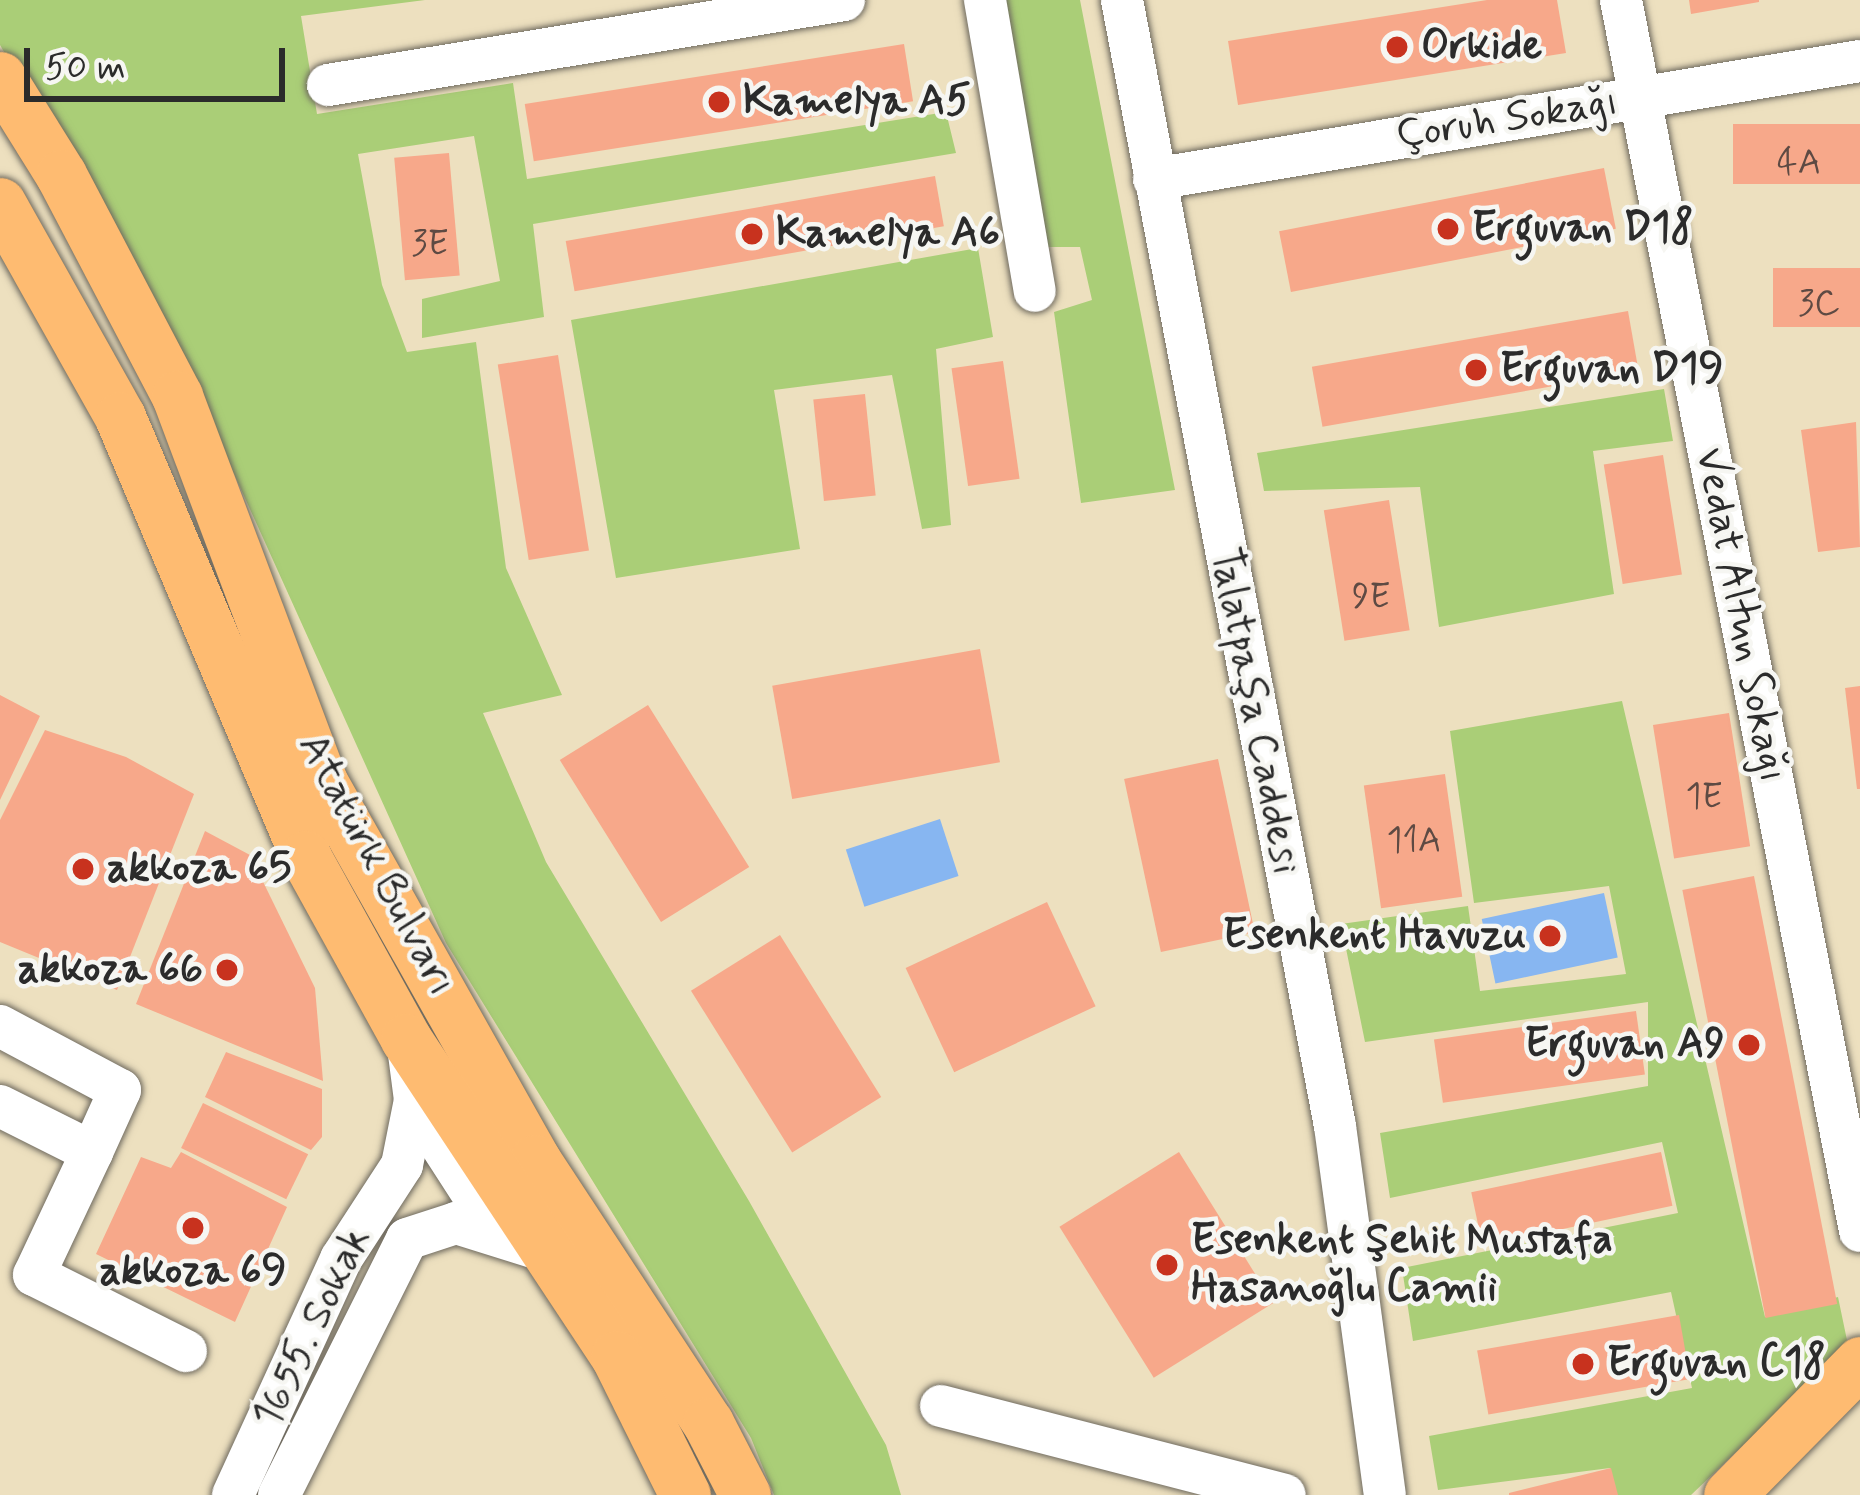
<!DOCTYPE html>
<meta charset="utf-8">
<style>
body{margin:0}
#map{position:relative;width:1860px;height:1495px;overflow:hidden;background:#ede0bf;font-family:Mynerve,sans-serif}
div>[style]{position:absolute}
.green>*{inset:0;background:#aace77}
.water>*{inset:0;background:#87b6f1;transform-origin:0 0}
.building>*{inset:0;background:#f7a88a;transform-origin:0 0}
.roads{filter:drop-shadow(0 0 3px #6f6a5f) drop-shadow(0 0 3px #6f6a5f)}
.minor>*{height:42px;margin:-21px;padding:0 21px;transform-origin:21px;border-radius:21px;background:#fff}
.major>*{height:51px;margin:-25.5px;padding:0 25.5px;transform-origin:25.5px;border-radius:25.5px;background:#febb71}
.dots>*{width:33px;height:33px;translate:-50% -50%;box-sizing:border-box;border:6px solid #f6f6f2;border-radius:50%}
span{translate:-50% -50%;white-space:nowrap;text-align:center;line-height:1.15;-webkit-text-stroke:9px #f6f6f2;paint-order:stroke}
.number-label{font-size:36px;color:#5e4a43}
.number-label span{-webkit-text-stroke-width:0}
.poi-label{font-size:42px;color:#2b2b2b;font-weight:700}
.left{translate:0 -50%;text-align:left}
.right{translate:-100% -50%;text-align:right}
.street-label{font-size:42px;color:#2b2b2b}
.scale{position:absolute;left:24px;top:48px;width:261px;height:54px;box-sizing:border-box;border:6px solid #2b2b2b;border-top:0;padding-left:15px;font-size:36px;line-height:42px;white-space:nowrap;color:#2b2b2b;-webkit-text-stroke:9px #f6f6f2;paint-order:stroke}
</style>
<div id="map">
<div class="green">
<div style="clip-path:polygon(0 0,425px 0,301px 16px,317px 114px,513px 83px,527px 179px,946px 112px,956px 153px,533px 224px,544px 317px,422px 338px,422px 299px,500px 281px,474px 136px,358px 154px,382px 285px,407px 352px,476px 342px,506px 568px,562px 695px,483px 713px,546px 862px,749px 1201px,886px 1445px,901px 1495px,774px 1495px,751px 1438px,446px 943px,169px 330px,0 45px)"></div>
<div style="clip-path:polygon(1004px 0,1080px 0,1175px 490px,1081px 503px,1054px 312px,1092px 300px,1080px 247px,1045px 247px)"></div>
<div style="clip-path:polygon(978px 248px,993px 337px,936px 349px,951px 525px,922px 529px,892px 375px,774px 390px,800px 549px,616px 578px,571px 320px)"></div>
<div style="clip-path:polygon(1664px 389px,1673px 441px,1593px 451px,1614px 594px,1439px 627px,1420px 487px,1264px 491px,1257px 453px)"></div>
<div style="clip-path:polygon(1622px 701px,1765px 1317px,1838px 1297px,1848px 1345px,1691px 1495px,1617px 1495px,1610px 1468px,1438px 1490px,1429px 1436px,1692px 1388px,1671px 1292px,1413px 1341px,1402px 1268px,1678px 1213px,1662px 1142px,1390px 1198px,1380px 1133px,1648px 1086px,1648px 1002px,1365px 1042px,1341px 924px,1468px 906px,1480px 991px,1626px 974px,1609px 886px,1474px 903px,1450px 731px)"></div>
</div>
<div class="water">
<div style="left:940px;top:819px;width:60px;height:99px;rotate:72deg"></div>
<div style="left:1604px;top:893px;width:66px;height:125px;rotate:78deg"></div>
</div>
<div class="building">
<div style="clip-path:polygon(1487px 0,1557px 0,1566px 53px,1238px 105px,1228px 41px)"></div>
<div style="clip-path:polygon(1689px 0,1759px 0,1759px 2px,1691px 14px)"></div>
<div style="left:904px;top:44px;width:58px;height:384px;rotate:81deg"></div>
<div style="left:1860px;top:124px;width:60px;height:127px;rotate:90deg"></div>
<div style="left:449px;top:153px;width:123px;height:55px;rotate:85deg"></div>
<div style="left:1604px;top:168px;width:62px;height:331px;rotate:79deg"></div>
<div style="left:935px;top:176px;width:51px;height:375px;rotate:80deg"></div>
<div style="left:1860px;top:268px;width:59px;height:87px;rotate:90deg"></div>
<div style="left:1628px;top:311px;width:61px;height:321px;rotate:80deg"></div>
<div style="left:558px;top:355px;width:198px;height:61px;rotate:81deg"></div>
<div style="left:1003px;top:361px;width:119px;height:52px;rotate:82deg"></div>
<div style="left:865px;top:394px;width:102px;height:52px;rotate:84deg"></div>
<div style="clip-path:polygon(1856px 422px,1860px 547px,1818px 552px,1801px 430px)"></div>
<div style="left:1663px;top:455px;width:121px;height:60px;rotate:81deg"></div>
<div style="left:1389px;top:500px;width:132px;height:66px;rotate:81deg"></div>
<div style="left:980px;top:649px;width:115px;height:211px;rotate:80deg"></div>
<div style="clip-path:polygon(1860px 686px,1860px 789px,1857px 789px,1845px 688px)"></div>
<div style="clip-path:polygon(0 695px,40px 716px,0 800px)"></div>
<div style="left:648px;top:705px;width:191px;height:104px;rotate:58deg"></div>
<div style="left:1729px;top:713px;width:135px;height:77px;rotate:81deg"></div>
<div style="clip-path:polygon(45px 730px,126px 757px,194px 794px,117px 990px,0 942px,0 820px)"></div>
<div style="left:1218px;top:759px;width:177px;height:96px;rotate:78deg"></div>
<div style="left:1445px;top:774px;width:124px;height:82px;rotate:82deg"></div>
<div style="clip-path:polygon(205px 831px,250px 855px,315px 988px,323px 1081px,136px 1004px)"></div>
<div style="left:1754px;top:876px;width:436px;height:73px;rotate:79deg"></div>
<div style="left:1047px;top:902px;width:115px;height:156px;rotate:65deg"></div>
<div style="left:780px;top:935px;width:191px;height:105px;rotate:58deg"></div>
<div style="left:1636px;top:1011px;width:64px;height:204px;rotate:82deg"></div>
<div style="clip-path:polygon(226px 1052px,322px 1089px,322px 1137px,311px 1150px,205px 1097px)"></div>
<div style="left:203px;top:1103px;width:117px;height:50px;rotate:26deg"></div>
<div style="clip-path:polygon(181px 1152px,287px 1207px,235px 1322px,96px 1254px,141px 1157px,171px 1168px)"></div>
<div style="left:1179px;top:1152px;width:178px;height:141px;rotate:58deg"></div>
<div style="left:1661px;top:1152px;width:55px;height:194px;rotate:78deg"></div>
<div style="left:1679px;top:1315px;width:65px;height:205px;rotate:80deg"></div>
<div style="clip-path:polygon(1611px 1468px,1618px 1495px,1509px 1495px,1509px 1493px)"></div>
</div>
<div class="roads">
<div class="minor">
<div style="left:985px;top:0;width:295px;rotate:80.3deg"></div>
<div style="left:1122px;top:0;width:1146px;rotate:79.29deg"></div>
<div style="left:1335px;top:1126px;width:372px;rotate:82.3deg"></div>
<div style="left:1621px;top:0;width:1254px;rotate:79.01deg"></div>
<div style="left:328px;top:85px;width:523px;rotate:-9.35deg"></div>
<div style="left:1154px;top:179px;width:716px;rotate:-9.49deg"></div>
<div style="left:0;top:1026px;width:136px;rotate:28.1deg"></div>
<div style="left:120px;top:1090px;width:68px;rotate:114.3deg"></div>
<div style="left:0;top:1106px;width:103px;rotate:26.6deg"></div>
<div style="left:92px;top:1152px;width:136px;rotate:115.2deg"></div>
<div style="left:34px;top:1275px;width:170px;rotate:26.6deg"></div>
<div style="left:421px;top:1114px;width:103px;rotate:57.2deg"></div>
<div style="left:477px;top:1201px;width:26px;rotate:90deg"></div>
<div style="left:941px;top:1406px;width:355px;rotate:14.5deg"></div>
<div style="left:233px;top:1495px;width:260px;rotate:-65.4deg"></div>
<div style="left:341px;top:1259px;width:112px;rotate:-57deg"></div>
<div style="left:402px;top:1165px;width:66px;rotate:-78.7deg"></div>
<div style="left:415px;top:1100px;width:54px;rotate:-97.4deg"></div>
<div style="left:279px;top:1495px;width:286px;rotate:-63.4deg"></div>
<div style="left:407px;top:1239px;width:52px;rotate:-18.1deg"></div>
<div style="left:456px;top:1223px;width:97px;rotate:17.3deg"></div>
</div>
<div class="major">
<div style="left:0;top:77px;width:115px;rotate:58.1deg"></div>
<div style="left:61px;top:175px;width:250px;rotate:62.3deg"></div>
<div style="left:177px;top:396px;width:412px;rotate:69.4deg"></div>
<div style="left:322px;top:782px;width:434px;rotate:60.6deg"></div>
<div style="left:535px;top:1160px;width:315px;rotate:56.7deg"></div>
<div style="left:708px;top:1423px;width:81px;rotate:62.8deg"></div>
<div style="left:0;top:203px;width:245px;rotate:60.7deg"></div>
<div style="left:120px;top:417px;width:476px;rotate:67.1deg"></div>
<div style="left:305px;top:856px;width:209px;rotate:61.1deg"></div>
<div style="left:406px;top:1039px;width:380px;rotate:56.5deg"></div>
<div style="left:616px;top:1356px;width:155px;rotate:63.6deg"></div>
<div style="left:1729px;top:1495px;width:187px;rotate:-45.4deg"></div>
</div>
</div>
<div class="dots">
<div style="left:1397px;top:47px;background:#c8321e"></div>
<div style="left:719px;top:102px;background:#c8321e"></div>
<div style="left:1448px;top:229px;background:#c8321e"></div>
<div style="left:752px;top:234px;background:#c8321e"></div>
<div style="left:1476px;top:370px;background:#c8321e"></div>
<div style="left:83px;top:869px;background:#c8321e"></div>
<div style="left:1550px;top:936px;background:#c8321e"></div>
<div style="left:227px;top:970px;background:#c8321e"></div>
<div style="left:1749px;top:1045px;background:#c8321e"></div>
<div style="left:193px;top:1228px;background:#c8321e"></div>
<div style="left:1167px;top:1265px;background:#c8321e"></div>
<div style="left:1583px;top:1364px;background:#c8321e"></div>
</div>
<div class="number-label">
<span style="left:1799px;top:164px">4A</span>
<span style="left:430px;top:245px">3E</span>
<span style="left:1819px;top:305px">3C</span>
<span style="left:1371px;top:598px">9E</span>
<span style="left:1704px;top:798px">1E</span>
<span style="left:1414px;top:842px">11A</span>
</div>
<div class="poi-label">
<span class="left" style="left:1421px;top:47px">Orkide</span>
<span class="left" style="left:743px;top:102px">Kamelya A5</span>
<span class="left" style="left:1472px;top:229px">Erguvan D18</span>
<span class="left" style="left:776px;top:234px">Kamelya A6</span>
<span class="left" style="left:1500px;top:370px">Erguvan D19</span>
<span class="left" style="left:107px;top:869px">akkoza 65</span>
<span class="right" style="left:1526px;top:936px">Esenkent Havuzu</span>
<span class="right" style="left:203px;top:970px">akkoza 66</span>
<span class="right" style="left:1725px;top:1045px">Erguvan A9</span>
<span class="left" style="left:1191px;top:1265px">Esenkent Şehit Mustafa<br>Hasanoğlu Camii</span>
<span style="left:193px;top:1272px">akkoza 69</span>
<span class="left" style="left:1607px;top:1364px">Erguvan C18</span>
</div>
<div class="street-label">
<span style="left:1507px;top:120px;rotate:-9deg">Çoruh Sokağı</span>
<span style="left:1740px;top:615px;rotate:79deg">Vedat Altun Sokağı</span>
<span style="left:1254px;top:711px;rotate:79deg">Talatpaşa Caddesi</span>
<span style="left:376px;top:865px;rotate:62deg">Atatürk Bulvarı</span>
<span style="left:313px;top:1328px;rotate:-64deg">1655. Sokak</span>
</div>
<div class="scale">50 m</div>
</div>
